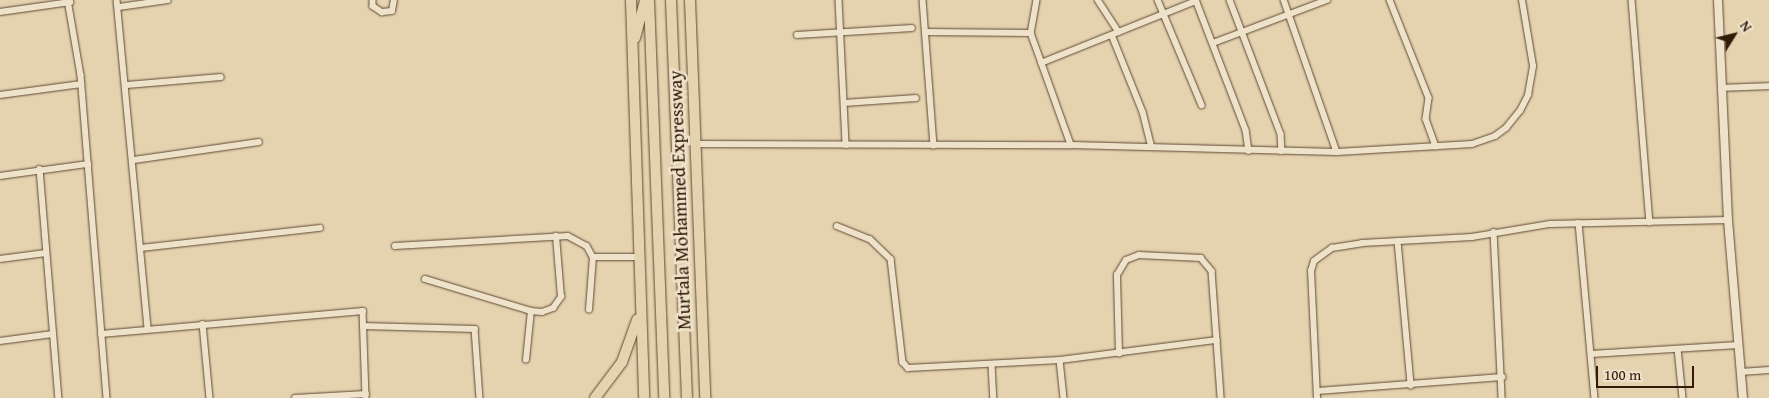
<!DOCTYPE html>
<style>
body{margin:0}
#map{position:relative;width:1769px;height:398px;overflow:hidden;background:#e5d2af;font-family:"Gentium Book Plus",serif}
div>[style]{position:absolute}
.roads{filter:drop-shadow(0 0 1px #5f4932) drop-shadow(0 0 1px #5f4932)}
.street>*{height:5.5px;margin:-2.75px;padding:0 2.75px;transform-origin:2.75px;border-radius:2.75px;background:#eee2cb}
.secondary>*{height:8px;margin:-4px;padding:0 4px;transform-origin:4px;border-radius:4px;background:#eee2cb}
.highway>*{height:10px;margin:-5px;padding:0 5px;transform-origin:5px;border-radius:5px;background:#e5d2af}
span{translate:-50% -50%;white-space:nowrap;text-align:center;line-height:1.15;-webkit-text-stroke:5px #eee2cb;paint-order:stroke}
.street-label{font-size:19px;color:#321b08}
.north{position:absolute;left:1709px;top:10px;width:50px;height:50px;-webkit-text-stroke:4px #eee2cb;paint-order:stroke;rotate:54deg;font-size:14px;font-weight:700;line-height:20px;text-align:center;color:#321b08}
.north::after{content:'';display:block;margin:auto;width:18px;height:22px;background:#321b08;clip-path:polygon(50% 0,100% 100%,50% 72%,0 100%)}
.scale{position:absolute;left:1596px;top:366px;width:98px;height:22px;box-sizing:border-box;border:2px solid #321b08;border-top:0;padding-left:6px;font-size:15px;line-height:18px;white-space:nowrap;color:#321b08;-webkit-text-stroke:4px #eee2cb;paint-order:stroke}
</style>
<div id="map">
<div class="roads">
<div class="street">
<div style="left:68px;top:0;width:76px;rotate:80.2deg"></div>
<div style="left:81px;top:75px;width:324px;rotate:85.4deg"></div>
<div style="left:117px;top:0;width:330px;rotate:84.6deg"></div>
<div style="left:373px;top:0;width:6px;rotate:90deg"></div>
<div style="left:373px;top:6px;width:11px;rotate:34deg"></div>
<div style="left:382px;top:12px;width:10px;rotate:-6deg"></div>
<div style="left:392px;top:11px;width:11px;rotate:-80deg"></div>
<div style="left:839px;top:0;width:145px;rotate:87.2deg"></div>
<div style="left:923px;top:0;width:146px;rotate:85.7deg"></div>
<div style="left:1037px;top:0;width:34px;rotate:100deg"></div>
<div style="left:1031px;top:33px;width:119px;rotate:70.3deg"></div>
<div style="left:1098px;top:0;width:38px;rotate:57deg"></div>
<div style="left:1158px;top:0;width:114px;rotate:67.3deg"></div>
<div style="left:1196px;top:0;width:139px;rotate:69deg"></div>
<div style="left:1246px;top:130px;width:21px;rotate:82deg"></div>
<div style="left:1230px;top:0;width:143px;rotate:69.2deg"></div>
<div style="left:1281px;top:134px;width:17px;rotate:87deg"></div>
<div style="left:1284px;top:0;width:161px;rotate:70.8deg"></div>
<div style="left:1390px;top:0;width:105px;rotate:68.3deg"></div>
<div style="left:1429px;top:98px;width:21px;rotate:98deg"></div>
<div style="left:1426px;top:119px;width:29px;rotate:70deg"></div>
<div style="left:1632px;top:0;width:223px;rotate:85.4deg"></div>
<div style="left:119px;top:7px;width:49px;rotate:-8.1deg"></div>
<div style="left:0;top:12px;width:71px;rotate:-8.1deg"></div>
<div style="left:926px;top:32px;width:105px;rotate:0.5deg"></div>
<div style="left:797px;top:35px;width:115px;rotate:-3.5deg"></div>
<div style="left:1112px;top:35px;width:83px;rotate:68.1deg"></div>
<div style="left:1143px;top:112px;width:36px;rotate:76deg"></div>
<div style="left:1213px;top:43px;width:122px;rotate:-20.7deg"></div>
<div style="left:1041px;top:63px;width:167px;rotate:-21.8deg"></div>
<div style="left:127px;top:85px;width:94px;rotate:-4.9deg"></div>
<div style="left:1722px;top:88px;width:47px;rotate:-2.4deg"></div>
<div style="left:0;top:95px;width:82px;rotate:-7.7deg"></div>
<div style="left:844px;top:103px;width:72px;rotate:-4deg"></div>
<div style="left:696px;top:144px;width:375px;rotate:0.2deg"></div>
<div style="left:1071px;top:145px;width:266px;rotate:1.5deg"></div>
<div style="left:1337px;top:152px;width:135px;rotate:-3.4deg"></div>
<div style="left:1472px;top:144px;width:24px;rotate:-19deg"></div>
<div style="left:1495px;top:136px;width:14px;rotate:-36deg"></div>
<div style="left:1506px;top:128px;width:22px;rotate:-51deg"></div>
<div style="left:1520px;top:111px;width:18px;rotate:-63deg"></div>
<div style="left:1528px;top:95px;width:29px;rotate:-80deg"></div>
<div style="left:1533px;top:66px;width:67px;rotate:-99.5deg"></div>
<div style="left:134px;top:160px;width:126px;rotate:-8.2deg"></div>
<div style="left:40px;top:169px;width:230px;rotate:85.3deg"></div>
<div style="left:0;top:176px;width:89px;rotate:-7.8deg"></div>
<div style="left:1579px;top:223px;width:176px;rotate:84.8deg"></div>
<div style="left:837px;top:226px;width:35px;rotate:22deg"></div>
<div style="left:870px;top:239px;width:29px;rotate:44deg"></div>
<div style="left:891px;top:259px;width:104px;rotate:83.4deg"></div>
<div style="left:903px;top:362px;width:8px;rotate:50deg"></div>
<div style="left:908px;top:368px;width:152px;rotate:-3deg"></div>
<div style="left:1060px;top:360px;width:158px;rotate:-7.3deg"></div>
<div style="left:1494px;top:232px;width:166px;rotate:87.2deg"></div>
<div style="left:1398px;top:241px;width:145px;rotate:84.8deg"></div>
<div style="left:395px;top:246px;width:173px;rotate:-3.3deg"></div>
<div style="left:568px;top:236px;width:21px;rotate:28deg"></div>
<div style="left:587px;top:246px;width:13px;rotate:61deg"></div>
<div style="left:593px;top:257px;width:48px"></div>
<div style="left:141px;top:248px;width:180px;rotate:-6.4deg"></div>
<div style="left:0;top:259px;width:46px;rotate:-7.4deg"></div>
<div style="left:425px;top:279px;width:111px;rotate:16.8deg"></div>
<div style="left:531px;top:311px;width:11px;rotate:5deg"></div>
<div style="left:542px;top:312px;width:12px;rotate:-20deg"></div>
<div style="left:553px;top:308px;width:14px;rotate:-54deg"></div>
<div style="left:561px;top:297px;width:61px;rotate:-94.7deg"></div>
<div style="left:589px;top:310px;width:53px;rotate:-85.7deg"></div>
<div style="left:203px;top:324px;width:74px;rotate:84.6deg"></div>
<div style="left:363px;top:326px;width:112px;rotate:1.5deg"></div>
<div style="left:475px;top:329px;width:69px;rotate:85.9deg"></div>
<div style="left:101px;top:334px;width:263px;rotate:-5deg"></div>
<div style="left:363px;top:311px;width:87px;rotate:88deg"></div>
<div style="left:0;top:341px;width:53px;rotate:-7.5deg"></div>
<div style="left:1678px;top:349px;width:49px;rotate:84.2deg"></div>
<div style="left:1119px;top:354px;width:79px;rotate:-91.5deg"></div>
<div style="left:1117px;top:275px;width:17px;rotate:-59deg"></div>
<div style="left:1126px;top:260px;width:14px;rotate:-21deg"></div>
<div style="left:1139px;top:255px;width:62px;rotate:2.8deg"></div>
<div style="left:1201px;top:258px;width:17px;rotate:50deg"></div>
<div style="left:1212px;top:271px;width:127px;rotate:85.9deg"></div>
<div style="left:1591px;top:354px;width:147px;rotate:-3.5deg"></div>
<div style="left:526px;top:360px;width:49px;rotate:-84.2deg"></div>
<div style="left:1060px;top:360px;width:38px;rotate:84deg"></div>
<div style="left:992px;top:365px;width:33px;rotate:87deg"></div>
<div style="left:1740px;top:372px;width:29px;rotate:-4deg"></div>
<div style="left:1317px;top:391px;width:186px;rotate:-4.3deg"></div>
<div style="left:295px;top:398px;width:71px;rotate:-3.2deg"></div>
<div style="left:1317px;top:398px;width:127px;rotate:-92.7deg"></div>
<div style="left:1311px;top:271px;width:10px;rotate:-73deg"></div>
<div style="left:1314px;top:261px;width:22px;rotate:-36deg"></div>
<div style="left:1332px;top:248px;width:30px;rotate:-9deg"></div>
<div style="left:1362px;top:243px;width:110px;rotate:-3.1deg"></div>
<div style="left:1472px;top:237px;width:79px;rotate:-9.5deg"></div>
<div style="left:1550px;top:224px;width:178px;rotate:-1.3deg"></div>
</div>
<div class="secondary">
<div style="left:1718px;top:0;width:220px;rotate:87.4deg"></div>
<div style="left:1728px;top:220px;width:179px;rotate:85.2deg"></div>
</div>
<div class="highway">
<div style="left:631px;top:0;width:398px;rotate:88.1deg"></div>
<div style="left:649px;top:0;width:398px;rotate:87.8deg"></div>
<div style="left:671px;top:0;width:398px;rotate:87.7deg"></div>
<div style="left:690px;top:0;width:398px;rotate:87.8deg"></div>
<div style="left:635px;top:38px;width:39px;rotate:-75deg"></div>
<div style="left:595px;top:398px;width:45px;rotate:-53.1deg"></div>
<div style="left:622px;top:362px;width:45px;rotate:-70.3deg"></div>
</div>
</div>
<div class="street-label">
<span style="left:680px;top:200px;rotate:-92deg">Murtala Mohammed Expressway</span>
</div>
<div class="north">N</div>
<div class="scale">100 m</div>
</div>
